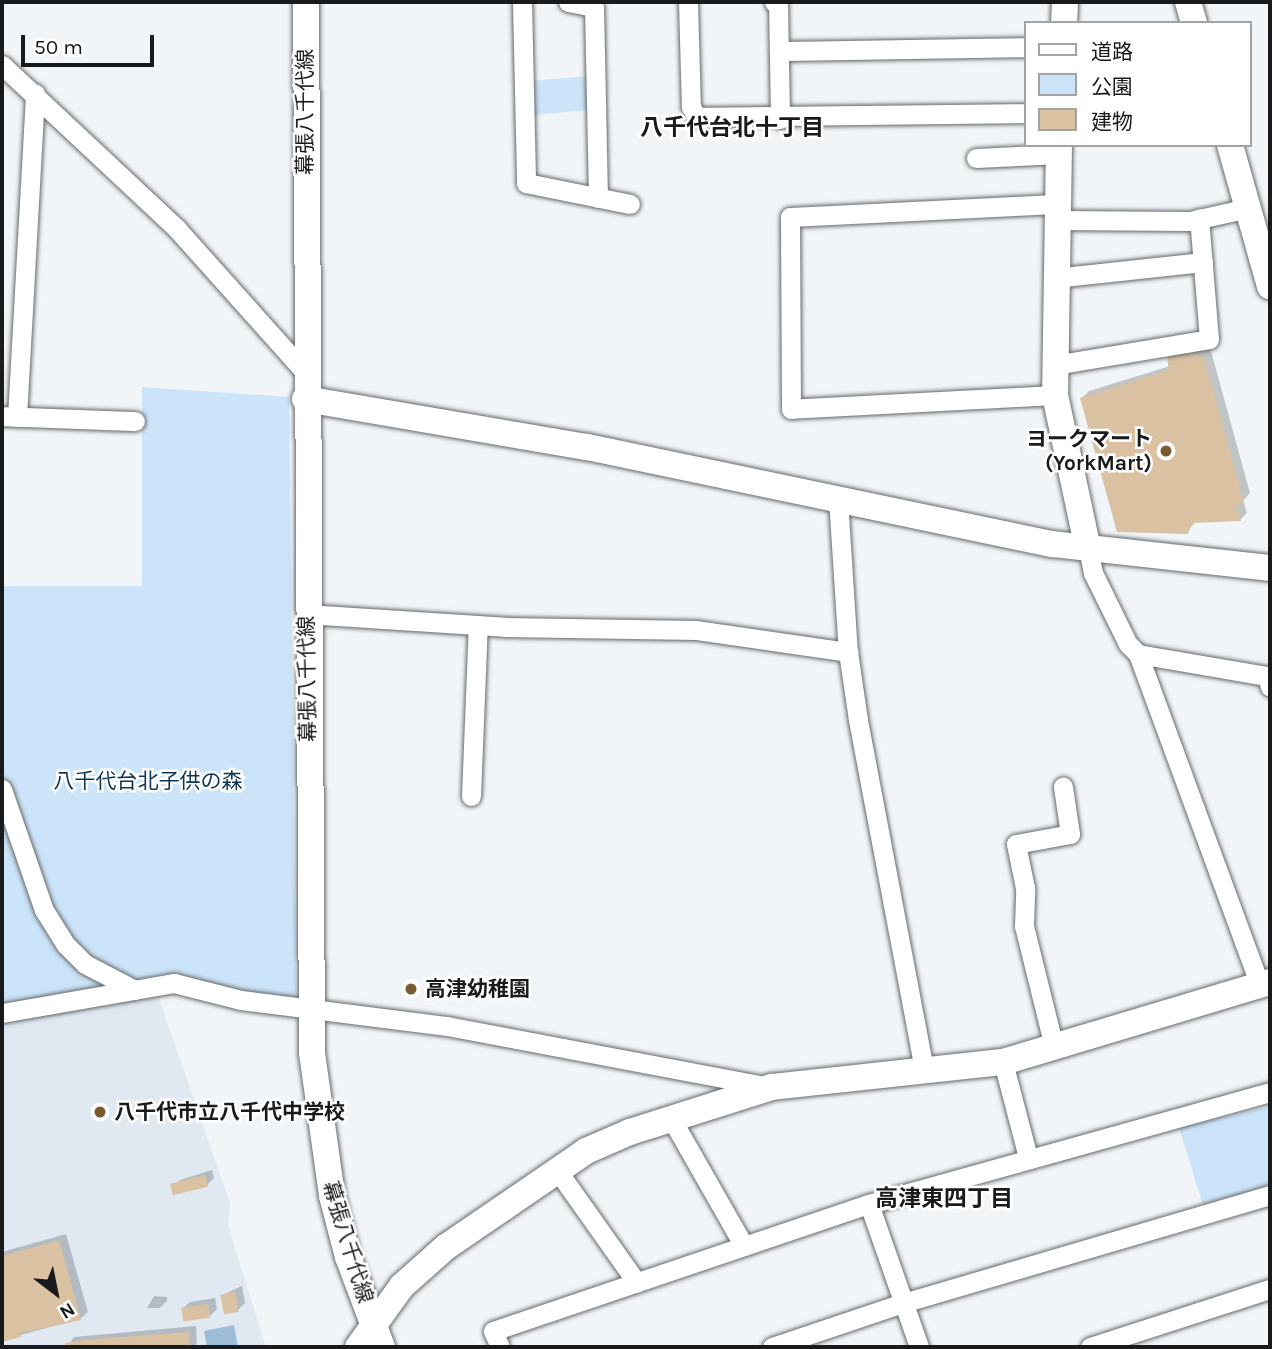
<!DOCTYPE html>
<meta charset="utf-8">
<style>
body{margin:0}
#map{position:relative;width:1272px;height:1349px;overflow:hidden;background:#f1f5f7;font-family:Karla,"Noto Sans JP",sans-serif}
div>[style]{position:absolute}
.built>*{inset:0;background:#e0e9f2}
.green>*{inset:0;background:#cbe4f9;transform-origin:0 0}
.water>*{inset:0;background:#9cbcd7}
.shadow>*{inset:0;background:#0003}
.building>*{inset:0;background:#dac1a1;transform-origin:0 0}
.roads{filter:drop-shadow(0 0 2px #66696b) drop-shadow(0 0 2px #66696b)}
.street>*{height:19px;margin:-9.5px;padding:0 9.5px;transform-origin:9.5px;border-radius:9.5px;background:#fff}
.secondary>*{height:26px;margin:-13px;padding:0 13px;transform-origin:13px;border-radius:13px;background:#fff}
.dots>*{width:19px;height:19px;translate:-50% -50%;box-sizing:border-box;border:4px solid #fff;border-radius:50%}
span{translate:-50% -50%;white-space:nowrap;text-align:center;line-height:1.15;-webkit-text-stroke:5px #fff;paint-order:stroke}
.street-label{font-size:21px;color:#191a1b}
.poi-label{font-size:21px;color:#191a1b;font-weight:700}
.right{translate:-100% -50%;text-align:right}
.left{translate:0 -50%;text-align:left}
.park-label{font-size:21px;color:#0e3551}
.neighbourhood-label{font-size:23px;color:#191a1b;font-weight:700}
.frame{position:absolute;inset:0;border:4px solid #191a1b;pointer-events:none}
.legend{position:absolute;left:1024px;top:21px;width:228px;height:126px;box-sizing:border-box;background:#fff;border:2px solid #a3a3a4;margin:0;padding:9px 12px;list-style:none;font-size:21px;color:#191a1b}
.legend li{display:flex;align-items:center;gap:14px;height:35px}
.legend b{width:35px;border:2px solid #a3a3a4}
.north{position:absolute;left:21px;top:1258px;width:70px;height:70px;-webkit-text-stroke:5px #fff;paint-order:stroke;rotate:148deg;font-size:19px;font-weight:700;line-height:28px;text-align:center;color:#191a1b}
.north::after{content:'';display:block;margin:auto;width:24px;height:32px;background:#191a1b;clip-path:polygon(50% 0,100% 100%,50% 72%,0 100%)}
.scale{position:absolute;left:21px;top:35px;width:133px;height:32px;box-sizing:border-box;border:4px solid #191a1b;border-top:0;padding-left:9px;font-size:21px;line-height:24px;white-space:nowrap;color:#191a1b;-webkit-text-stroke:5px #fff;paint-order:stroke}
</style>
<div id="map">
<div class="built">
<div style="clip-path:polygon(157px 993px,230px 1203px,228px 1226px,266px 1347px,2px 1347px,2px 1021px)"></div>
</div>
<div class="green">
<div style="left:589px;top:76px;width:34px;height:61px;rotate:85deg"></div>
<div style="clip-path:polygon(142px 387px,289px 397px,296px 1001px,172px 976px,2px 1006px,2px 586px,142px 586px)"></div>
<div style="clip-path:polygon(1270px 1106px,1270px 1185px,1203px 1205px,1179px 1128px)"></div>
</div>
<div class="water">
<div style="clip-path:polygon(234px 1325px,238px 1347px,207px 1347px,204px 1331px)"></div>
</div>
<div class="shadow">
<div style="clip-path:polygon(1200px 345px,1211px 351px,1250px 493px,1243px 501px,1247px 513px,1240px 520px,1196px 521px,1187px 532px,1082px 398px,1089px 391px,1170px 366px,1169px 358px,1176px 351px)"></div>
<div style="clip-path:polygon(212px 1170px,214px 1178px,207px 1185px,173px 1187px,180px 1180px)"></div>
<div style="clip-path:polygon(66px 1234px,88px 1312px,80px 1319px,2px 1340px,2px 1252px)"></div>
<div style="clip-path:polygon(242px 1286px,245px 1303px,238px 1310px,222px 1295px)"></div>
<div style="clip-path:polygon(154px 1296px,167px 1297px,167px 1301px,160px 1308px,147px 1308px)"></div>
<div style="clip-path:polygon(215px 1298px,217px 1309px,210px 1316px,182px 1309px,190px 1302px)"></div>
<div style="clip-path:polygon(196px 1326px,197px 1347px,67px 1347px,74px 1337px)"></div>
</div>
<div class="building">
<div style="clip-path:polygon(1192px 351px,1204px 358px,1244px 502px,1236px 506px,1241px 521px,1192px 523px,1188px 534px,1117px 532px,1080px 398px,1169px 370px,1167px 358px)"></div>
<div style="left:205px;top:1175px;width:12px;height:36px;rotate:76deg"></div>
<div style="clip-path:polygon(59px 1240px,81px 1320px,20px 1333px,21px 1337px,2px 1342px,2px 1256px)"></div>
<div style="left:235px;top:1292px;width:20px;height:15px;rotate:79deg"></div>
<div style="left:208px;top:1304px;width:14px;height:27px;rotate:82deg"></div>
<div style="clip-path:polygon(189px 1332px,190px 1347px,65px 1347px,65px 1343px,83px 1340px)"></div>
</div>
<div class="roads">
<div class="street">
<div style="left:522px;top:2px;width:181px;rotate:88.7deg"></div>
<div style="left:526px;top:183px;width:106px;rotate:11.4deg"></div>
<div style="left:568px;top:2px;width:26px;rotate:11deg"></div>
<div style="left:594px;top:7px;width:191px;rotate:88.8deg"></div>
<div style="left:688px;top:2px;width:105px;rotate:88.4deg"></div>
<div style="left:691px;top:107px;width:12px;rotate:59deg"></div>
<div style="left:697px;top:117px;width:328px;rotate:-0.7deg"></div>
<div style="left:774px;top:2px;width:4px"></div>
<div style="left:778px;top:2px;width:117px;rotate:89deg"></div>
<div style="left:779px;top:51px;width:246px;rotate:-0.9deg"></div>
<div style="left:2px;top:65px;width:240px;rotate:43.1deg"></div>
<div style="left:177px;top:229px;width:192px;rotate:48.2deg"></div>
<div style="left:976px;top:158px;width:83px;rotate:-2.8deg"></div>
<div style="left:1055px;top:220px;width:135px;rotate:0.4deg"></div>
<div style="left:1190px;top:221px;width:59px;rotate:-12.6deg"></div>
<div style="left:1054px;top:278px;width:150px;rotate:-6.1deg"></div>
<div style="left:1054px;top:365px;width:157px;rotate:-9.5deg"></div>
<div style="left:1209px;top:339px;width:121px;rotate:-94.7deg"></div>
<div style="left:1055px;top:395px;width:264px;rotate:177deg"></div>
<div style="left:791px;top:409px;width:192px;rotate:-90.3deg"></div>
<div style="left:790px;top:217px;width:266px;rotate:-2.8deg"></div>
<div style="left:2px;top:416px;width:133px;rotate:2.2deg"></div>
<div style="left:17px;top:417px;width:324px;rotate:-86.8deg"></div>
<div style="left:838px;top:499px;width:153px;rotate:86.3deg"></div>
<div style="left:848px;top:652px;width:69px;rotate:81.6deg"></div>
<div style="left:858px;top:720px;width:356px;rotate:79.3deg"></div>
<div style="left:1088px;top:549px;width:25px;rotate:78deg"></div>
<div style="left:1093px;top:573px;width:79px;rotate:63.8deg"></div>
<div style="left:1128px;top:644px;width:14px;rotate:45deg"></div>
<div style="left:1138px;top:654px;width:353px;rotate:69.8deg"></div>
<div style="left:306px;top:614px;width:199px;rotate:3.7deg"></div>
<div style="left:505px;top:627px;width:191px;rotate:0.9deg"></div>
<div style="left:696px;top:630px;width:154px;rotate:8.2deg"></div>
<div style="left:1138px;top:654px;width:131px;rotate:9.7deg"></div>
<div style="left:1267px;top:676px;width:11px;rotate:75deg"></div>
<div style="left:2px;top:789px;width:128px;rotate:70.9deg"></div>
<div style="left:44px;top:910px;width:40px;rotate:58deg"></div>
<div style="left:65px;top:944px;width:28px;rotate:45deg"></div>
<div style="left:85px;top:964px;width:56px;rotate:27.5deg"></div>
<div style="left:471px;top:796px;width:171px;rotate:-87.7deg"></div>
<div style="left:2px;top:1013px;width:175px;rotate:-9.9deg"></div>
<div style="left:174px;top:983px;width:69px;rotate:14.2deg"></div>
<div style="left:241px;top:1000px;width:208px;rotate:7.2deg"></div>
<div style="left:447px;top:1026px;width:330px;rotate:10.7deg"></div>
<div style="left:1054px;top:1047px;width:125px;rotate:-103.9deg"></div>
<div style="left:1024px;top:926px;width:38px;rotate:-88deg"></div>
<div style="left:1025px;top:888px;width:45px;rotate:-101.6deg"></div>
<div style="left:1016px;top:844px;width:55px;rotate:-10.5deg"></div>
<div style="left:1070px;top:834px;width:48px;rotate:-98.5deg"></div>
<div style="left:1003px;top:1062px;width:98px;rotate:75.3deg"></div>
<div style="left:671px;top:1118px;width:147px;rotate:60.3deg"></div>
<div style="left:557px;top:1170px;width:138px;rotate:54.7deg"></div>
<div style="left:869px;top:1204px;width:151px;rotate:70.7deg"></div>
<div style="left:500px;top:1347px;width:17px;rotate:-114deg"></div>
<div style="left:493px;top:1331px;width:397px;rotate:-18.7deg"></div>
<div style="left:869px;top:1204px;width:416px;rotate:-15.6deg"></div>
<div style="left:772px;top:1347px;width:138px;rotate:-18.6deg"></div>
<div style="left:903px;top:1303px;width:383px;rotate:-16.4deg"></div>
<div style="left:1090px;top:1347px;width:189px;rotate:-17.9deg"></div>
</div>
<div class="secondary">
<div style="left:306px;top:2px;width:1051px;rotate:89.67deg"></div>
<div style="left:312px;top:1053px;width:144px;rotate:82deg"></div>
<div style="left:332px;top:1196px;width:63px;rotate:75.3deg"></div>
<div style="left:348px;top:1257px;width:96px;rotate:69.3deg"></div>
<div style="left:1188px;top:2px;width:22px;rotate:74deg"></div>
<div style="left:1064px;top:23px;width:21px;rotate:-87deg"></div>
<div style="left:1059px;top:145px;width:250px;rotate:90.9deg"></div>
<div style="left:1055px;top:395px;width:157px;rotate:77.9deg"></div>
<div style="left:1230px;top:145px;width:147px;rotate:74.2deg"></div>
<div style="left:305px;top:399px;width:286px;rotate:9.7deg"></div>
<div style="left:587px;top:447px;width:476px;rotate:11.8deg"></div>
<div style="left:1053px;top:544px;width:218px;rotate:6.3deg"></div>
<div style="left:358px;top:1347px;width:75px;rotate:-54.2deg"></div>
<div style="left:402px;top:1286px;width:59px;rotate:-41.6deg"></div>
<div style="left:446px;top:1247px;width:170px;rotate:-34.4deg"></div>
<div style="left:586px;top:1151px;width:48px;rotate:-23.4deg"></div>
<div style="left:630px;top:1132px;width:149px;rotate:-17.6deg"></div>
<div style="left:772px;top:1087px;width:232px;rotate:-6.2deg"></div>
<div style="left:1003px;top:1062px;width:279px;rotate:-16.7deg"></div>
</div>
</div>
<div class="dots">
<div style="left:1166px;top:451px;background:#7a5b30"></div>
<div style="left:411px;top:989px;background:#7a5b30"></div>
<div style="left:100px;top:1112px;background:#7a5b30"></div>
</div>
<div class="street-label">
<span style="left:305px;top:112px;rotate:-90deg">幕張八千代線</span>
<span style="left:307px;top:679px;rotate:-91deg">幕張八千代線</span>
<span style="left:348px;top:1242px;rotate:73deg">幕張八千代線</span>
</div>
<div class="poi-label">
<span class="right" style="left:1152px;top:451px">ヨークマート<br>(YorkMart)</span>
<span class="left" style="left:425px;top:989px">高津幼稚園</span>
<span class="left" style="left:114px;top:1112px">八千代市立八千代中学校</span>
</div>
<div class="park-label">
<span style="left:148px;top:781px">八千代台北子供の森</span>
</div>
<div class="neighbourhood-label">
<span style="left:732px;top:128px">八千代台北十丁目</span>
<span style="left:944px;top:1199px">高津東四丁目</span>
</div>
<div class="frame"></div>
<ul class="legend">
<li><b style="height:9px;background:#fff"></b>道路</li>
<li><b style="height:19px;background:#cbe4f9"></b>公園</li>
<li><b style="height:19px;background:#dac1a1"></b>建物</li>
</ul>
<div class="north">N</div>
<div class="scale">50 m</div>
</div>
